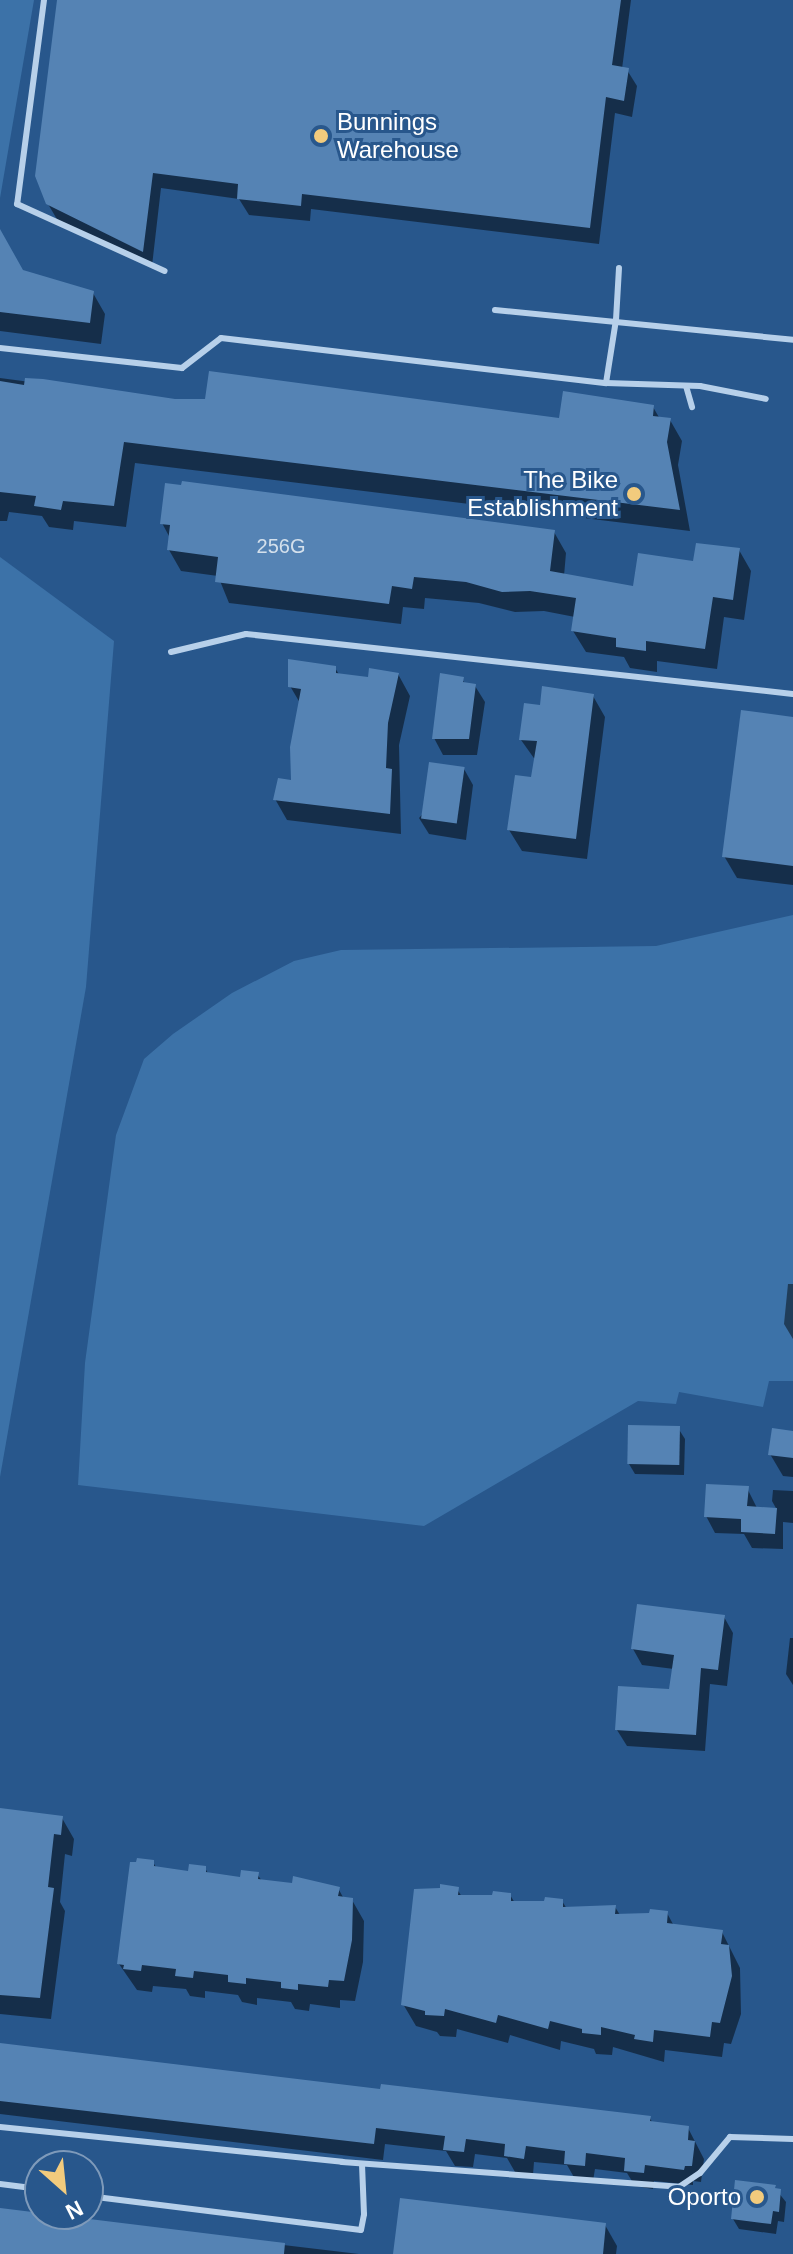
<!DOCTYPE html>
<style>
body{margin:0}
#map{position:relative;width:793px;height:2254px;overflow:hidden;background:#28578c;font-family:Helvetica,sans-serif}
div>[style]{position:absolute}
.green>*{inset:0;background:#3c72a8}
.shadow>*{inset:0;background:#0007}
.building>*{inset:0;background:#5583b4;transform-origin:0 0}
.lane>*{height:6px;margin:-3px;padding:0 3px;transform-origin:3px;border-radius:3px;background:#b7d0ea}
.dots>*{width:22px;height:22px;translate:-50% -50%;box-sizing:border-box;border:4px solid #28578c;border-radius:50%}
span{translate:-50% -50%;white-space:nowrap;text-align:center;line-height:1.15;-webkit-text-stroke:6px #28578c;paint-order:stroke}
.number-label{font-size:20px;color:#d4e0ec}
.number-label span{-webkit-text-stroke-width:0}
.poi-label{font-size:24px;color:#fff}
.left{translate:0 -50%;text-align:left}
.right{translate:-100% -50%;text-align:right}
.north{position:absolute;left:24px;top:2150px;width:80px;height:80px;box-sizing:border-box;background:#28578c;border:2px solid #7e9aba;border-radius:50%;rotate:153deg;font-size:22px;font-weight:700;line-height:32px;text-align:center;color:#fff}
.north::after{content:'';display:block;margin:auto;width:28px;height:36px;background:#f2cb7d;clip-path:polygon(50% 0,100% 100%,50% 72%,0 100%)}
</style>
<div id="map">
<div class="green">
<div style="clip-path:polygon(0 0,34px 0,0 198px)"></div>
<div style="clip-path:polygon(0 557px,114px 641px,86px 987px,0 1477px)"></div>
<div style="clip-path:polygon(793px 915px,793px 1381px,769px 1381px,763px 1407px,679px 1392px,676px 1404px,638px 1401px,424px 1526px,78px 1485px,85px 1363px,116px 1135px,144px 1059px,173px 1034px,232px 993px,294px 961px,341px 950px,656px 946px)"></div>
</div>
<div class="shadow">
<div style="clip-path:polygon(59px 0,631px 0,622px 69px,627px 70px,637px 86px,632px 117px,615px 113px,599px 244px,311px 209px,310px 221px,249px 215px,239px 199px,161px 188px,152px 266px,58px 221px,48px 204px)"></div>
<div style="clip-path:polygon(0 233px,22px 272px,93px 293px,105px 314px,101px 344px,0 331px)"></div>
<div style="clip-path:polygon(0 378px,174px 401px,560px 420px,653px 407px,660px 419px,670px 420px,682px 441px,678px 465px,690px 531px,135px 463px,126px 527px,74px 521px,73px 530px,49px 527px,42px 516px,9px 512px,7px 521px,0 521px)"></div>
<div style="clip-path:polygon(162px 523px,554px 532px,566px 553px,564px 576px,635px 588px,695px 563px,739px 550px,751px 571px,744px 620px,724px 617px,717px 669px,657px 661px,657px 672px,630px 668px,624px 657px,586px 652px,573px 631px,575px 617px,544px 611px,515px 612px,479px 603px,425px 598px,424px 609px,403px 607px,401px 624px,229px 603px,218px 576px,181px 571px,169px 550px,170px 538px)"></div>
<div style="clip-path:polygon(335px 668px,340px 676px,370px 680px,398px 674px,410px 696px,399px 745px,401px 834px,287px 820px,275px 799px,293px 782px,300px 703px,290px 686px)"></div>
<div style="clip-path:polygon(462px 679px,465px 684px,475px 686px,485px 702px,477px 755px,443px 755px,434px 738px)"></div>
<div style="clip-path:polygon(593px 696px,605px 717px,587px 859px,522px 851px,509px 830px,533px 779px,536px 761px,521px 740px,542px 708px)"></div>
<div style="clip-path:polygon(793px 719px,793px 885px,737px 878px,724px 856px)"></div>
<div style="clip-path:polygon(464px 769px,473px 785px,466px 840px,429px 834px,419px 818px)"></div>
<div style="clip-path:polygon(788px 1284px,793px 1284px,793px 1339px,784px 1324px)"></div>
<div style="clip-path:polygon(678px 1428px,685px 1439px,684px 1475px,635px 1474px,629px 1464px)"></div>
<div style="clip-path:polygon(793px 1433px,793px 1477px,783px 1476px,770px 1454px)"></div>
<div style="clip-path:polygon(747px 1488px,757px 1508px,777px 1510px,772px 1501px,773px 1490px,793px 1491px,793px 1523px,783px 1522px,783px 1549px,752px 1548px,744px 1534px,715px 1533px,706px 1516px)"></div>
<div style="clip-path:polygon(724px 1617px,733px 1633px,727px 1686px,710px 1684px,705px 1751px,627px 1746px,617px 1730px,671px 1691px,674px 1669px,642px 1665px,633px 1649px)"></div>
<div style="clip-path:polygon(790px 1638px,793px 1638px,793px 1685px,786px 1674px)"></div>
<div style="clip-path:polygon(0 1810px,62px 1818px,74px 1839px,72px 1856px,65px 1854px,60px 1902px,65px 1911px,51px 2019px,0 2014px)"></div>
<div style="clip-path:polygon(153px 1862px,157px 1869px,189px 1873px,205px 1868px,209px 1875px,242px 1879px,257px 1874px,262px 1881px,338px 1888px,344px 1899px,352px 1900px,364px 1921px,363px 1962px,355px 2001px,340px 2000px,340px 2008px,310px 2004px,309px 2011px,295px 2009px,291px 2002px,257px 1998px,257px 2005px,242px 2002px,238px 1995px,205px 1991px,205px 1998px,190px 1996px,186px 1989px,153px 1986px,152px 1992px,137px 1990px,119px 1964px)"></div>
<div style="clip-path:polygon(457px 1889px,462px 1897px,510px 1895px,515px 1903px,562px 1901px,567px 1909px,615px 1907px,620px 1915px,667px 1913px,674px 1926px,722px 1932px,740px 1968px,741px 2014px,731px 2044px,724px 2043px,722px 2057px,665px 2050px,664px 2062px,613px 2047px,612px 2055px,596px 2054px,594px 2049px,561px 2041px,560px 2050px,510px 2035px,508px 2043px,457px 2029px,456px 2037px,440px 2036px,437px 2032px,416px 2026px,403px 2004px)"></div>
<div style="clip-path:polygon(0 2045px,382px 2091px,650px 2118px,653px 2124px,688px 2128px,704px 2159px,701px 2182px,693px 2181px,693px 2185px,654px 2181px,653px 2189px,635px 2186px,627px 2173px,595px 2169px,593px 2181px,575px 2179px,567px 2165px,534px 2162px,533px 2175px,515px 2172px,507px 2158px,475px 2154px,473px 2167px,455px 2166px,446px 2151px,385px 2144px,383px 2160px,0 2114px)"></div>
<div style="clip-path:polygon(774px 2187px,786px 2202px,784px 2222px,778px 2221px,776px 2234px,739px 2229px,733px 2219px)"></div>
<div style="clip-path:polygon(0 2211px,359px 2254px,0 2254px)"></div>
<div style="clip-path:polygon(605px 2225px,617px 2246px,616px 2254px,395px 2254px)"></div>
</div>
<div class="building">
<div style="clip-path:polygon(57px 0,621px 0,612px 65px,629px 68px,624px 101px,606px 97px,590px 228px,302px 194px,301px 206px,237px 199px,238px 184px,153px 173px,143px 252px,46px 204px,35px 176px)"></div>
<div style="clip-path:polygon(0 229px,23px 270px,94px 291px,90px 323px,0 312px)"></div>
<div style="clip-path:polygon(209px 371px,559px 418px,563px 391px,654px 405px,653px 416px,671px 418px,667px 442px,680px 510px,124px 442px,114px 506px,63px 501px,61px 510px,34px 506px,36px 496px,0 492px,0 381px,24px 385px,25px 378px,43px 379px,175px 399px,205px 399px)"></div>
<div style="clip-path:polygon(182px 481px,555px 530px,550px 571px,633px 586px,638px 553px,693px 561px,696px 543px,740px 548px,733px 600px,713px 597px,705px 649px,646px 641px,646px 651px,616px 647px,616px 638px,571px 631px,576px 598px,530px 591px,502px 592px,466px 582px,414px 577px,412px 589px,392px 586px,389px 604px,215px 582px,218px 557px,167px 550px,170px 525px,160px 524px,165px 483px,181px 485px)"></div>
<div style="clip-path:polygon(288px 659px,336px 666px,336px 673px,368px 677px,369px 668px,399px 673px,388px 723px,386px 768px,392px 769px,390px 814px,273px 800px,278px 778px,291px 780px,290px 747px,301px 689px,288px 687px)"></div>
<div style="clip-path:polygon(440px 673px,464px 677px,463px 682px,476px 684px,469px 739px,432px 739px)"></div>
<div style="clip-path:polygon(542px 686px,594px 694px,576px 839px,507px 830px,515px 775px,531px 777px,537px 741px,519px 740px,524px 703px,540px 705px)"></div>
<div style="clip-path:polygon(741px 710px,793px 717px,793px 866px,722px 857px)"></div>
<div style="left:429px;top:762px;width:36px;height:57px;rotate:8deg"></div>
<div style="left:628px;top:1425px;width:52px;height:39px;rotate:1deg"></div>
<div style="clip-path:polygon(772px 1428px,793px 1431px,793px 1458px,768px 1455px)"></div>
<div style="clip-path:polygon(706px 1484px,749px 1486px,747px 1506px,777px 1508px,775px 1534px,741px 1532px,741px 1519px,704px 1517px)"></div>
<div style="clip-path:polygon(637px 1604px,725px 1615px,718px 1670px,701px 1668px,696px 1735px,615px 1730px,618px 1686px,669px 1689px,674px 1655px,631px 1649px)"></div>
<div style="clip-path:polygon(0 1808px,63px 1816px,61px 1835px,54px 1834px,48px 1887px,54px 1888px,40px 1998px,0 1995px)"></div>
<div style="clip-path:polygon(137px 1858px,154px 1860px,154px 1866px,188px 1871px,189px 1864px,206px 1866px,206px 1872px,240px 1877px,241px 1870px,259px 1872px,258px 1879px,292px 1883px,293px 1876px,340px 1887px,338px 1896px,353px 1898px,352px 1940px,344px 1981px,329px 1980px,328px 1987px,298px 1984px,298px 1990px,281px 1988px,281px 1982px,246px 1978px,246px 1984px,228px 1982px,228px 1975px,194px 1971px,193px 1978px,175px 1976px,176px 1969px,142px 1965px,141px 1971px,123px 1969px,124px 1965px,117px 1964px,130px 1862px,136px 1862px)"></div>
<div style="clip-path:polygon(440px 1884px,459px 1887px,458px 1895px,492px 1895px,493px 1891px,511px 1893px,511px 1901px,544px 1901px,545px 1897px,563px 1899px,563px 1907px,616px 1905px,615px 1914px,649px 1913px,650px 1909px,668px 1911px,667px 1923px,723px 1930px,721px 1944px,729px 1945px,732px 1976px,720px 2023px,712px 2022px,710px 2037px,654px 2030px,653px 2042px,634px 2039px,635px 2035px,601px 2027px,601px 2035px,582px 2033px,582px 2029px,550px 2021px,548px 2029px,498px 2015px,496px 2023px,445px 2009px,444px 2016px,425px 2015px,425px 2011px,401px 2005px,414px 1889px,440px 1888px)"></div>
<div style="clip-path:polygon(0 2043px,380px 2089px,381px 2084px,651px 2116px,650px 2121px,689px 2126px,688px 2140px,695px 2141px,692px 2166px,685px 2166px,684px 2170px,645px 2165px,644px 2173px,624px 2171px,625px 2158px,586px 2153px,585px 2166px,564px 2164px,565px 2151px,526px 2146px,524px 2159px,504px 2156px,505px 2144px,466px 2139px,464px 2152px,443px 2150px,445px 2136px,376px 2128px,374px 2144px,0 2101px)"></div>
<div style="clip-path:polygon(735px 2180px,776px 2185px,775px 2188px,781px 2189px,779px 2212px,773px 2211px,771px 2224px,731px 2219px)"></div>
<div style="clip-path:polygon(400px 2198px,606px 2223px,603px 2254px,393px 2254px)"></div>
<div style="clip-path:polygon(0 2208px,285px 2243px,284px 2254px,0 2254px)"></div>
</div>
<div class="lane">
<div style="left:44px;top:0;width:206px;rotate:97.5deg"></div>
<div style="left:17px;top:204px;width:162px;rotate:24.4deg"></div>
<div style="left:495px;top:310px;width:300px;rotate:5.7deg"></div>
<div style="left:0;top:348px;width:183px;rotate:6.3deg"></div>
<div style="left:182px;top:368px;width:49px;rotate:-37.6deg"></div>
<div style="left:221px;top:338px;width:388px;rotate:6.7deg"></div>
<div style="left:606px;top:383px;width:64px;rotate:-81deg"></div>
<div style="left:616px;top:320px;width:52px;rotate:-86.7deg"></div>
<div style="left:606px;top:383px;width:94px;rotate:1.8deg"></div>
<div style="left:700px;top:386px;width:67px;rotate:11.1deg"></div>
<div style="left:686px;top:386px;width:22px;rotate:74deg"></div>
<div style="left:171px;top:652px;width:77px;rotate:-13.5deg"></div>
<div style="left:246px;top:634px;width:550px;rotate:6.26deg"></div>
<div style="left:0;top:2127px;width:344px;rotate:5.8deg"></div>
<div style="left:342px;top:2162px;width:338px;rotate:4.2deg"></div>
<div style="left:679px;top:2187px;width:25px;rotate:-34deg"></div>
<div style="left:700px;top:2173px;width:47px;rotate:-50.2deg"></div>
<div style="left:730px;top:2137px;width:63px;rotate:1.8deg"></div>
<div style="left:0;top:2184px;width:40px;rotate:7.1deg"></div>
<div style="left:88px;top:2196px;width:275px;rotate:7.1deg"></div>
<div style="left:361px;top:2230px;width:16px;rotate:-79deg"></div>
<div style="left:364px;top:2214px;width:50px;rotate:-92.3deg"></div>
</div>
<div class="dots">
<div style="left:321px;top:136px;background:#f2cb7d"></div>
<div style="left:634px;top:494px;background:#f2cb7d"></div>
<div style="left:757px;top:2197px;background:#f2cb7d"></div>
</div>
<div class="number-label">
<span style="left:281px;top:546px">256G</span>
</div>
<div class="poi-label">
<span class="left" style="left:337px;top:136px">Bunnings<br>Warehouse</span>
<span class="right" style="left:618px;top:494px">The Bike<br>Establishment</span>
<span class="right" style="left:741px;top:2197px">Oporto</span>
</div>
<div class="north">N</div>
</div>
